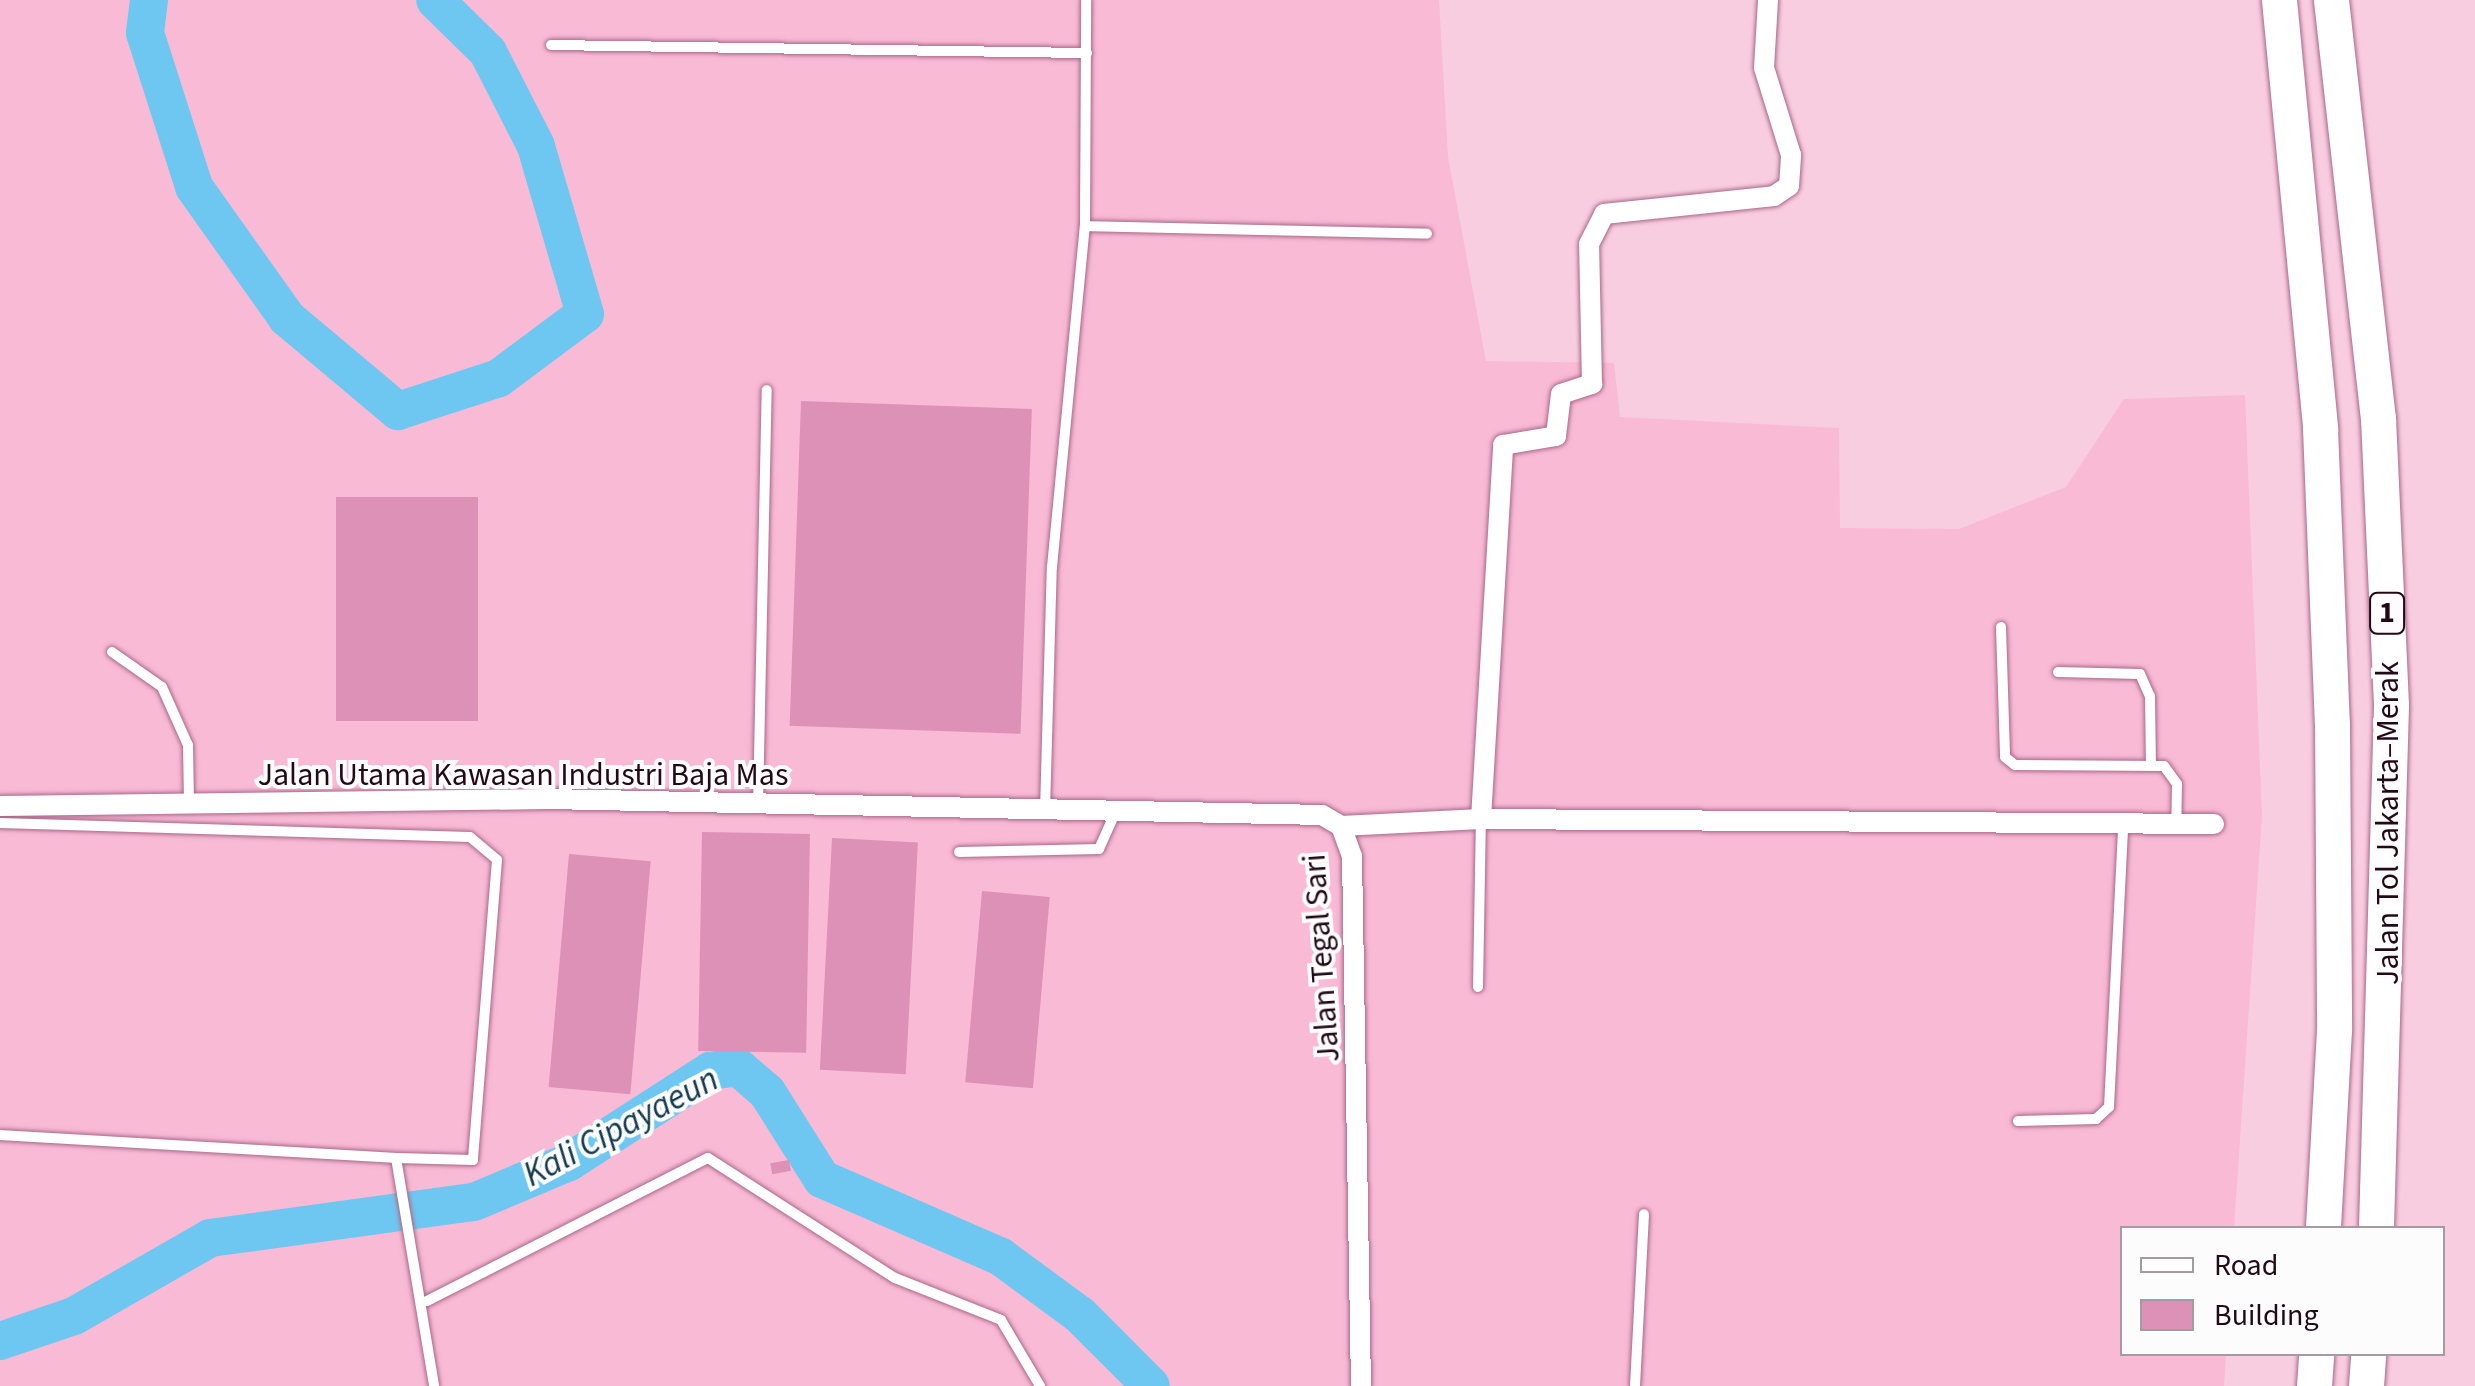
<!DOCTYPE html>
<meta charset="utf-8">
<style>
body{margin:0}
#map{position:relative;width:2475px;height:1386px;overflow:hidden;background:#f9cde0;font-family:"Source Sans 3",sans-serif}
div>[style]{position:absolute}
.built>*{inset:0;background:#f9bad6}
.river>*{height:38px;margin:-19px;padding:0 19px;transform-origin:19px;border-radius:19px;background:#6ec7f0}
.building>*{inset:0;background:#de91b6;transform-origin:0 0}
.roads{filter:drop-shadow(0 0 2px #a96887) drop-shadow(0 0 2px #a96887)}
.lane>*{height:10px;margin:-5px;padding:0 5px;transform-origin:5px;border-radius:5px;background:#fff}
.street>*{height:20px;margin:-10px;padding:0 10px;transform-origin:10px;border-radius:10px;background:#fff}
.highway>*{height:35px;margin:-17.5px;padding:0 17.5px;transform-origin:17.5px;border-radius:17.5px;background:#fff}
span{translate:-50% -50%;white-space:nowrap;text-align:center;line-height:1.15;-webkit-text-stroke:8px #fcfcfc;paint-order:stroke}
.shield-label span{padding:2px 8px;background:#fcfcfc;border:2px solid;border-radius:8px;-webkit-text-stroke-width:0}
.shield-label{font-size:30px;color:#210916;font-weight:700}
.street-label{font-size:32px;color:#210916}
.water-label{font-size:35px;color:#123a4b;font-style:italic}
.legend{position:absolute;left:2120px;top:1226px;width:325px;height:130px;box-sizing:border-box;background:#fcfcfc;border:2px solid #a49ba0;margin:0;padding:12px 18px;list-style:none;font-size:30px;color:#210916}
.legend li{display:flex;align-items:center;gap:20px;height:50px}
.legend b{width:50px;border:2px solid #a49ba0}
</style>
<div id="map">
<div class="built">
<div style="clip-path:polygon(0 0,1439px 0,1448px 157px,1486px 361px,1614px 363px,1620px 417px,1839px 428px,1840px 528px,1959px 529px,2066px 487px,2124px 399px,2245px 395px,2262px 816px,2234px 1228px,2122px 1228px,2122px 1354px,2226px 1354px,2224px 1386px,0 1386px)"></div>
</div>
<div class="river">
<div style="left:149px;top:0;width:33px;rotate:97deg"></div>
<div style="left:145px;top:33px;width:162px;rotate:72.3deg"></div>
<div style="left:194px;top:187px;width:161px;rotate:54.6deg"></div>
<div style="left:287px;top:318px;width:145px;rotate:40deg"></div>
<div style="left:398px;top:411px;width:106px;rotate:-18.1deg"></div>
<div style="left:499px;top:378px;width:107px;rotate:-36.7deg"></div>
<div style="left:585px;top:314px;width:175px;rotate:-106.3deg"></div>
<div style="left:536px;top:146px;width:106px;rotate:-117.1deg"></div>
<div style="left:488px;top:52px;width:74px;rotate:-135.5deg"></div>
<div style="left:0;top:1341px;width:78px;rotate:-18.7deg"></div>
<div style="left:74px;top:1316px;width:157px;rotate:-29.8deg"></div>
<div style="left:210px;top:1238px;width:266px;rotate:-7.8deg"></div>
<div style="left:474px;top:1202px;width:103px;rotate:-22.8deg"></div>
<div style="left:569px;top:1162px;width:168px;rotate:-32.8deg"></div>
<div style="left:710px;top:1071px;width:28px;rotate:-8deg"></div>
<div style="left:738px;top:1067px;width:38px;rotate:41deg"></div>
<div style="left:767px;top:1092px;width:103px;rotate:57.7deg"></div>
<div style="left:822px;top:1179px;width:195px;rotate:23.5deg"></div>
<div style="left:1001px;top:1257px;width:98px;rotate:36.3deg"></div>
<div style="left:1080px;top:1315px;width:100px;rotate:45deg"></div>
</div>
<div class="building">
<div style="left:801px;top:401px;width:231px;height:325px;rotate:2deg"></div>
<div style="left:336px;top:497px;width:142px;height:224px"></div>
<div style="left:702px;top:832px;width:108px;height:219px;rotate:1deg"></div>
<div style="left:832px;top:838px;width:86px;height:232px;rotate:3deg"></div>
<div style="left:569px;top:854px;width:82px;height:234px;rotate:5deg"></div>
<div style="left:982px;top:891px;width:68px;height:192px;rotate:5deg"></div>
<div style="left:789px;top:1160px;width:11px;height:19px;rotate:80deg"></div>
</div>
<div class="roads">
<div class="lane">
<div style="left:551px;top:45px;width:536px;rotate:0.86deg"></div>
<div style="left:1085px;top:226px;width:342px;rotate:1.3deg"></div>
<div style="left:2001px;top:627px;width:130px;rotate:88.2deg"></div>
<div style="left:2005px;top:757px;width:13px;rotate:39deg"></div>
<div style="left:2015px;top:765px;width:149px;rotate:0.4deg"></div>
<div style="left:2164px;top:766px;width:22px;rotate:54deg"></div>
<div style="left:2177px;top:784px;width:39px;rotate:91deg"></div>
<div style="left:112px;top:652px;width:61px;rotate:35deg"></div>
<div style="left:162px;top:687px;width:64px;rotate:65.9deg"></div>
<div style="left:188px;top:745px;width:58px;rotate:89deg"></div>
<div style="left:2058px;top:672px;width:82px;rotate:1.4deg"></div>
<div style="left:2140px;top:674px;width:24px;rotate:66deg"></div>
<div style="left:2150px;top:696px;width:68px;rotate:89.2deg"></div>
<div style="left:758px;top:805px;width:415px;rotate:-88.8deg"></div>
<div style="left:1045px;top:811px;width:244px;rotate:-88.4deg"></div>
<div style="left:1052px;top:567px;width:343px;rotate:-84.5deg"></div>
<div style="left:1085px;top:226px;width:226px;rotate:-89.7deg"></div>
<div style="left:0;top:823px;width:470px;rotate:1.7deg"></div>
<div style="left:470px;top:837px;width:35px;rotate:40deg"></div>
<div style="left:497px;top:860px;width:301px;rotate:94.6deg"></div>
<div style="left:473px;top:1160px;width:77px;rotate:-178.5deg"></div>
<div style="left:396px;top:1158px;width:231px;rotate:80.5deg"></div>
<div style="left:959px;top:852px;width:140px;rotate:-1.2deg"></div>
<div style="left:1099px;top:849px;width:42px;rotate:-65.9deg"></div>
<div style="left:1478px;top:987px;width:168px;rotate:-89deg"></div>
<div style="left:2018px;top:1121px;width:78px;rotate:-1.5deg"></div>
<div style="left:2096px;top:1119px;width:18px;rotate:-43deg"></div>
<div style="left:2109px;top:1107px;width:281px;rotate:-87.1deg"></div>
<div style="left:0;top:1135px;width:397px;rotate:3.3deg"></div>
<div style="left:427px;top:1301px;width:315px;rotate:-27deg"></div>
<div style="left:708px;top:1158px;width:222px;rotate:32.7deg"></div>
<div style="left:895px;top:1278px;width:114px;rotate:21.6deg"></div>
<div style="left:1001px;top:1320px;width:77px;rotate:59.4deg"></div>
<div style="left:1635px;top:1386px;width:172px;rotate:-87deg"></div>
</div>
<div class="street">
<div style="left:0;top:806px;width:547px;rotate:-0.73deg"></div>
<div style="left:547px;top:799px;width:775px;rotate:1.18deg"></div>
<div style="left:1322px;top:815px;width:22px;rotate:30deg"></div>
<div style="left:1341px;top:826px;width:32px;rotate:70deg"></div>
<div style="left:1352px;top:856px;width:530px;rotate:89.03deg"></div>
<div style="left:1481px;top:819px;width:375px;rotate:-86.6deg"></div>
<div style="left:1503px;top:445px;width:54px;rotate:-9.6deg"></div>
<div style="left:1556px;top:436px;width:42px;rotate:-83.2deg"></div>
<div style="left:1561px;top:394px;width:33px;rotate:-18deg"></div>
<div style="left:1592px;top:384px;width:140px;rotate:-91.2deg"></div>
<div style="left:1589px;top:244px;width:34px;rotate:-63deg"></div>
<div style="left:1604px;top:214px;width:171px;rotate:-6deg"></div>
<div style="left:1774px;top:196px;width:18px;rotate:-34deg"></div>
<div style="left:1789px;top:186px;width:31px;rotate:-86deg"></div>
<div style="left:1791px;top:155px;width:91px;rotate:-107.2deg"></div>
<div style="left:1764px;top:68px;width:68px;rotate:-86.6deg"></div>
<div style="left:1341px;top:826px;width:140px;rotate:-2.9deg"></div>
<div style="left:1481px;top:819px;width:733px;rotate:0.39deg"></div>
</div>
<div class="highway">
<div style="left:2279px;top:0;width:430px;rotate:84.5deg"></div>
<div style="left:2320px;top:428px;width:296px;rotate:87.7deg"></div>
<div style="left:2332px;top:724px;width:306px;rotate:89.6deg"></div>
<div style="left:2334px;top:1030px;width:198px;rotate:93.2deg"></div>
<div style="left:2331px;top:0;width:421px;rotate:83.6deg"></div>
<div style="left:2378px;top:418px;width:288px;rotate:87.4deg"></div>
<div style="left:2391px;top:706px;width:522px;rotate:91.65deg"></div>
<div style="left:2314px;top:1386px;width:32px;rotate:-86deg"></div>
<div style="left:2366px;top:1386px;width:32px;rotate:-86deg"></div>
</div>
</div>
<div class="shield-label">
<span style="left:2387px;top:613px">1</span>
</div>
<div class="street-label">
<span style="left:523px;top:775px">Jalan Utama Kawasan Industri Baja Mas</span>
<span style="left:2388px;top:823px;rotate:-90deg">Jalan Tol Jakarta–Merak</span>
<span style="left:1322px;top:958px;rotate:-94deg">Jalan Tegal Sari</span>
</div>
<div class="water-label">
<span style="left:621px;top:1127px;rotate:-28deg">Kali Cipayaeun</span>
</div>
<ul class="legend">
<li><b style="height:12px;background:#fff"></b>Road</li>
<li><b style="height:28px;background:#de91b6"></b>Building</li>
</ul>
</div>
